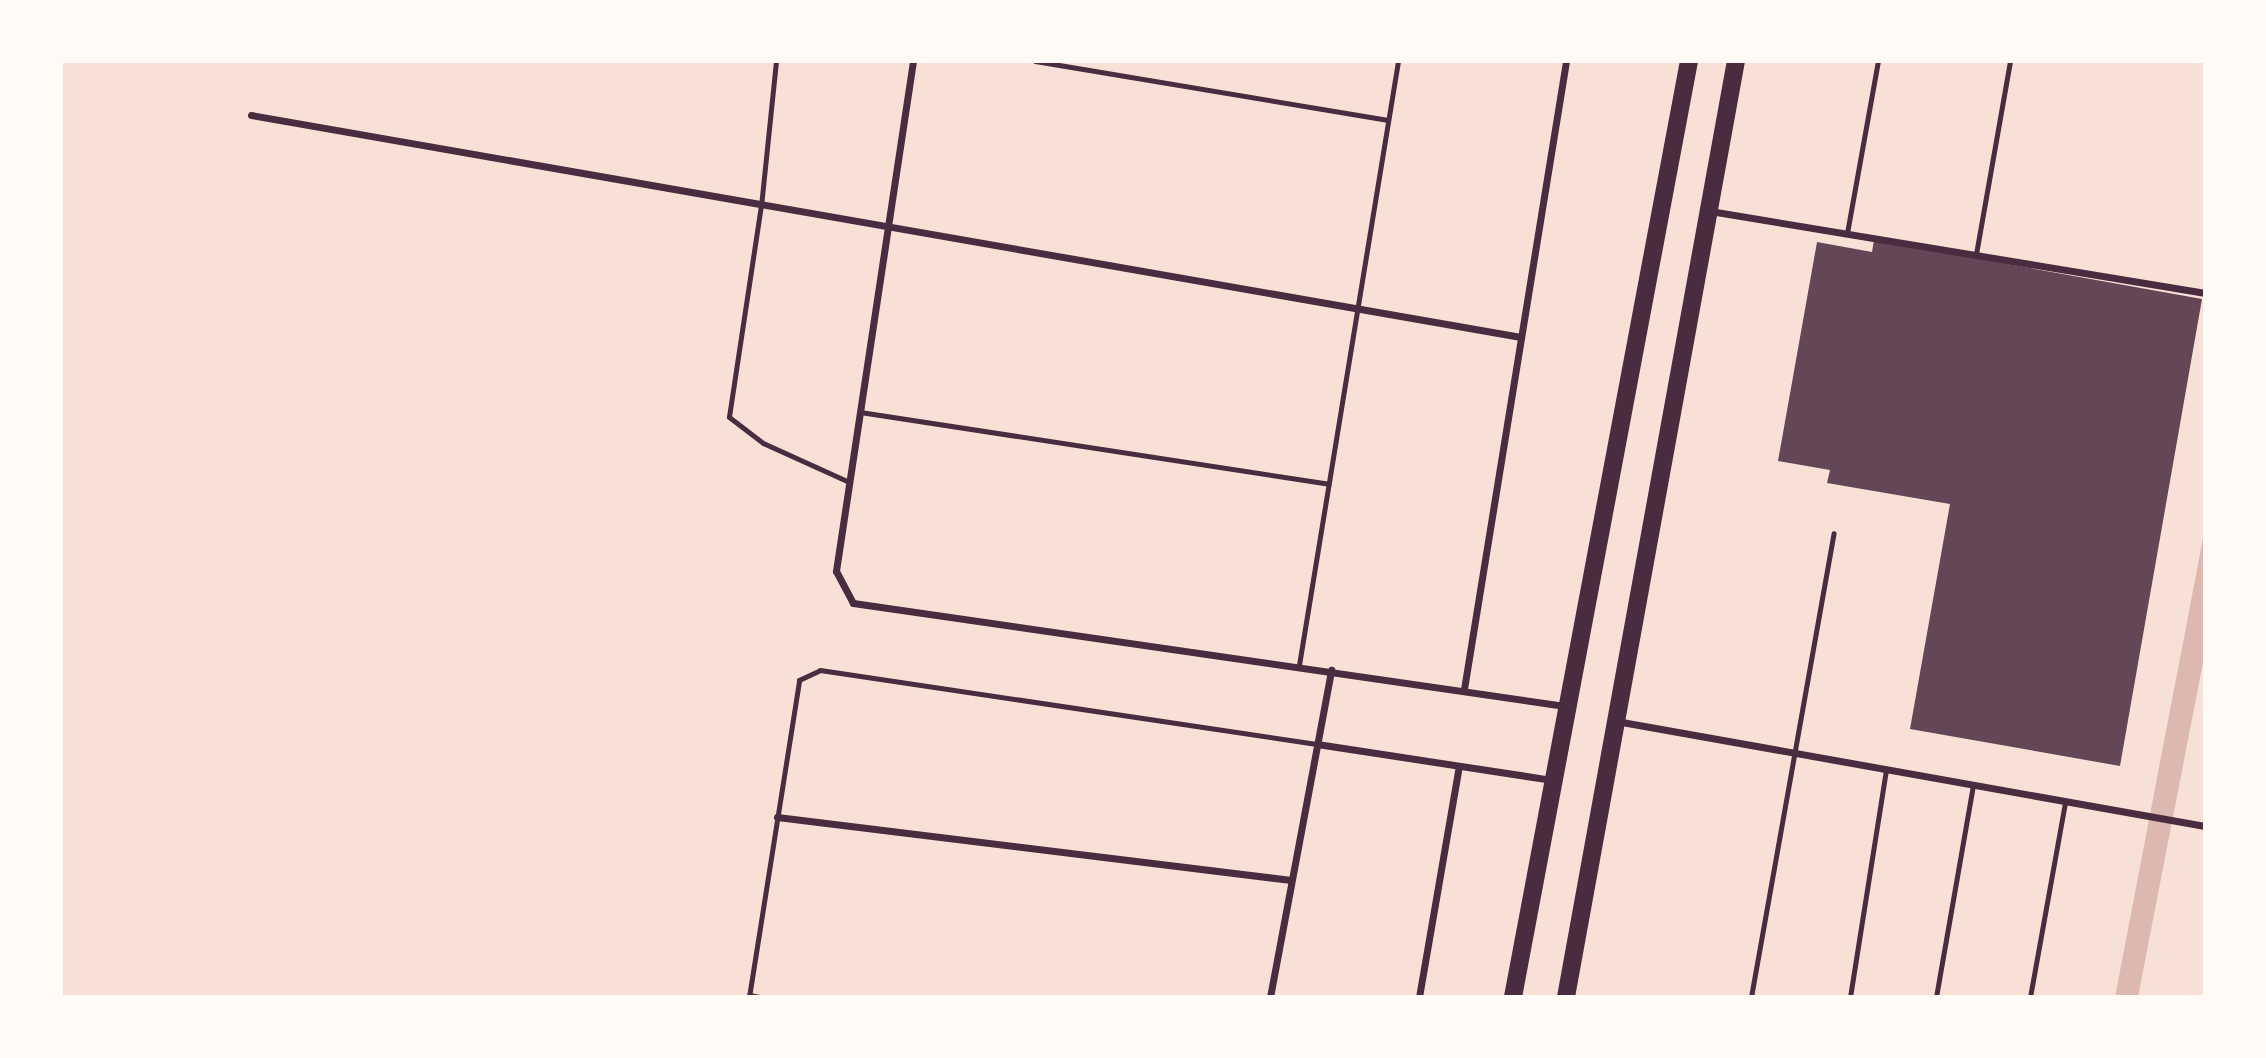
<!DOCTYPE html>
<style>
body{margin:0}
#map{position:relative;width:2266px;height:1058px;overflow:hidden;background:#f7e1d7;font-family:Inter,sans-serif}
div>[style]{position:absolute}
.water>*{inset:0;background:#dcb8b0}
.building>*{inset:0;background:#644757}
.service>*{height:5px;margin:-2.5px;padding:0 2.5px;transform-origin:2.5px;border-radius:2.5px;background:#4a2c40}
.minor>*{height:7px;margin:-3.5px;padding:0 3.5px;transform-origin:3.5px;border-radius:3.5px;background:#4a2c40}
.primary>*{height:18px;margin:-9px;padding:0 9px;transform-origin:9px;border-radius:9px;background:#4a2c40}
span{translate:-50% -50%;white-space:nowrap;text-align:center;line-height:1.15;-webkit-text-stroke:7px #fffaf5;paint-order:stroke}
.frame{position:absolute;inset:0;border:63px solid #fffaf5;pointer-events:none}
</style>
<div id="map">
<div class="water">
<div style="clip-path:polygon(2205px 528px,2205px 652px,2138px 997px,2115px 997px)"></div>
</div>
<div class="building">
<div style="clip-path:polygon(1874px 240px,2202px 299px,2120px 766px,1910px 729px,1950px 504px,1827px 483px,1830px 470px,1778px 461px,1817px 242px,1872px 252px)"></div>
</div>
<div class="service">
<div style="left:776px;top:61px;width:145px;rotate:95.9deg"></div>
<div style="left:761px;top:205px;width:214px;rotate:98.6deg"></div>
<div style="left:729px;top:417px;width:43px;rotate:37.4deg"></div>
<div style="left:763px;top:443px;width:94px;rotate:24.4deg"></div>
<div style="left:1035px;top:61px;width:358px;rotate:9.5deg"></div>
<div style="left:1847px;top:233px;width:175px;rotate:-79.8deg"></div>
<div style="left:1976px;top:254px;width:196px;rotate:-80deg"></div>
<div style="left:860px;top:412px;width:474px;rotate:8.7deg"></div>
<div style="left:1299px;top:665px;width:612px;rotate:-80.69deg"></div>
<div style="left:749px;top:995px;width:11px;rotate:10deg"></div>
<div style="left:749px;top:997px;width:321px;rotate:-81deg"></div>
<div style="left:799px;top:680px;width:23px;rotate:-25deg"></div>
<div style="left:820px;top:670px;width:502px;rotate:8.47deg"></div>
<div style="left:1751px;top:997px;width:471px;rotate:-79.9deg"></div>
<div style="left:1850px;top:997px;width:231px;rotate:-81deg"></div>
<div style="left:1936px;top:997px;width:215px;rotate:-80.1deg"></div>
<div style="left:2030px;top:997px;width:198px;rotate:-79.8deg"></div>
</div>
<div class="minor">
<div style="left:913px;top:61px;width:516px;rotate:98.59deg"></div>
<div style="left:836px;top:571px;width:36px;rotate:62deg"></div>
<div style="left:853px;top:603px;width:719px;rotate:8.23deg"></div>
<div style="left:251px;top:115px;width:1289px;rotate:9.92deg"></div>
<div style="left:1710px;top:211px;width:502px;rotate:9.41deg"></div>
<div style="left:1464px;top:689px;width:636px;rotate:-80.77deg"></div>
<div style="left:1616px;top:721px;width:598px;rotate:10.11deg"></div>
<div style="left:1317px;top:744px;width:237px;rotate:8.7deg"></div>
<div style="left:777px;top:817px;width:518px;rotate:6.99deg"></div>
<div style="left:1270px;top:997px;width:333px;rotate:-79.4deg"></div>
<div style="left:1419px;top:997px;width:234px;rotate:-80.2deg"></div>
</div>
<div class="primary">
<div style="left:1513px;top:997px;width:952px;rotate:-79.35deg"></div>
<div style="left:1566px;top:997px;width:951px;rotate:-79.71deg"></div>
</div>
<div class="frame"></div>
</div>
